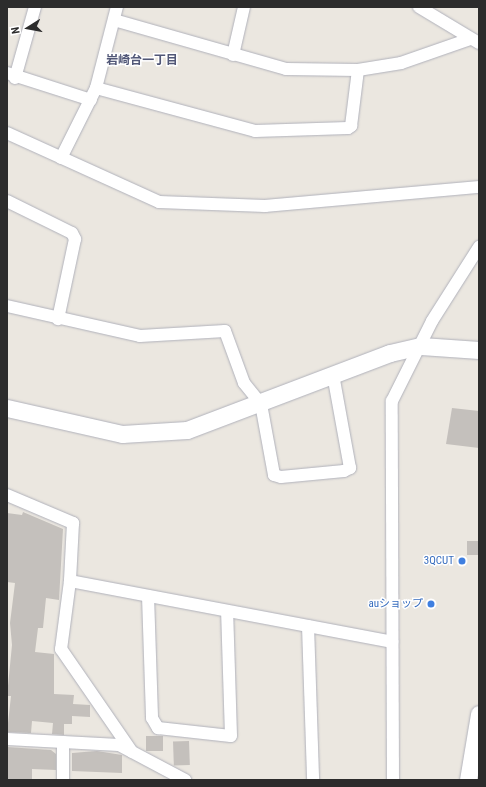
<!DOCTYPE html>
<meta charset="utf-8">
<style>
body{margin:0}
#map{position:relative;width:486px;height:787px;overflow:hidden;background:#ebe7e0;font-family:"Roboto Condensed","Noto Sans JP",sans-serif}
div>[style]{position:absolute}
.building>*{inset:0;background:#c4c0bc;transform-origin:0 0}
.roads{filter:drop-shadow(0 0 1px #b0b1ba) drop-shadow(0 0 1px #b0b1ba)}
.street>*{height:12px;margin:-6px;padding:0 6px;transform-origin:6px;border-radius:6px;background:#fff}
.secondary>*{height:17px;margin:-8.5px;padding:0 8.5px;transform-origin:8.5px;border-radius:8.5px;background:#fff}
.dots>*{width:11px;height:11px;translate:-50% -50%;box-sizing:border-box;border:2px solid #fff;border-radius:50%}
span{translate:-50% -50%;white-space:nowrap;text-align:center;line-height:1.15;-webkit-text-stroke:3px #fff;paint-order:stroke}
.shop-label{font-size:11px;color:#366cbe}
.right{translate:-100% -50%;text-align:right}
.neighbourhood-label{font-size:12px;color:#515777;font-weight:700}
.frame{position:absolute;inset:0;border:8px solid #2c2c2c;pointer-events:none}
.north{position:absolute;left:8px;top:8px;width:40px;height:40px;-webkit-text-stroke:3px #fff;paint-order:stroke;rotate:259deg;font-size:11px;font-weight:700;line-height:16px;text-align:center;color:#2c2c2c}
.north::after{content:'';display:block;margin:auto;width:14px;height:18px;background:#2c2c2c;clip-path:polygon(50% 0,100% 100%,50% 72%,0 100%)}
</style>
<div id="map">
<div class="building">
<div style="clip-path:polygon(452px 408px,479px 411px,479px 448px,446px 444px)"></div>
<div style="clip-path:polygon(23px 512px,63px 529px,59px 600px,46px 598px,43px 628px,38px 628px,35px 652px,54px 654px,54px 694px,74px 695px,73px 704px,90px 705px,90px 717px,72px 716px,72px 724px,64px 724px,64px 735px,52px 734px,53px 723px,32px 721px,31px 733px,7px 732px,11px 696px,7px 696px,12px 645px,10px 623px,15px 583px,7px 582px,7px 513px,22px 515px)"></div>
<div style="left:467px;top:541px;width:12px;height:14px"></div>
<div style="left:146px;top:736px;width:17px;height:15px"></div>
<div style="left:189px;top:741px;width:24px;height:16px;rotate:88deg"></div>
<div style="clip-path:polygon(7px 747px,51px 750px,56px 754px,56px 770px,32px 769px,32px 780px,7px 780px)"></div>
<div style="clip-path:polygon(97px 751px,122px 755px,122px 773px,72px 771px,72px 753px)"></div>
</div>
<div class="roads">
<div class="street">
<div style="left:419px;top:7px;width:70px;rotate:31deg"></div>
<div style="left:114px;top:20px;width:179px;rotate:15.9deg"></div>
<div style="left:286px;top:69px;width:72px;rotate:0.8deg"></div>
<div style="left:358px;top:70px;width:44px;rotate:-9.2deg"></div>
<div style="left:401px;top:63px;width:73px;rotate:-19.2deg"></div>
<div style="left:233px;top:55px;width:49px;rotate:-77.1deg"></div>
<div style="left:7px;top:73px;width:88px;rotate:17.8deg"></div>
<div style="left:15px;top:78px;width:74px;rotate:-74.3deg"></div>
<div style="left:96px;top:88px;width:165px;rotate:15.1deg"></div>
<div style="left:255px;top:131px;width:93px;rotate:-1.8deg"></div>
<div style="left:348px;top:128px;width:4px;rotate:-34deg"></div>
<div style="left:351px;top:126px;width:56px;rotate:-82.9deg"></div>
<div style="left:7px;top:133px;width:167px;rotate:24.4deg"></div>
<div style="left:159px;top:202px;width:106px;rotate:2.2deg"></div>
<div style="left:265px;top:206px;width:215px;rotate:-5.1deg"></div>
<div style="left:61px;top:158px;width:78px;rotate:-63.4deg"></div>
<div style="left:96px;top:88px;width:84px;rotate:-75.5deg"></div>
<div style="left:7px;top:201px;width:72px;rotate:26.2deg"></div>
<div style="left:72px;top:233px;width:7px;rotate:63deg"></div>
<div style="left:75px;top:239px;width:82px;rotate:102deg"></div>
<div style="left:7px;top:306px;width:136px;rotate:12.7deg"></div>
<div style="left:140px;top:336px;width:85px;rotate:-3.4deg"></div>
<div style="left:225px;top:331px;width:55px;rotate:69.9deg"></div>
<div style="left:244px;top:383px;width:27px;rotate:51deg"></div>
<div style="left:261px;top:404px;width:72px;rotate:79.6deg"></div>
<div style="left:274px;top:475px;width:7px;rotate:16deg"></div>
<div style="left:281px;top:477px;width:63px;rotate:-5.4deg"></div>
<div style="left:344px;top:471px;width:7px;rotate:-27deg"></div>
<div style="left:350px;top:468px;width:96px;rotate:-100.3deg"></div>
<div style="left:7px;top:495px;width:72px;rotate:23deg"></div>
<div style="left:73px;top:523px;width:58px;rotate:93deg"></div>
<div style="left:70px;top:581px;width:69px;rotate:97.5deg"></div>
<div style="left:61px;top:649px;width:125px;rotate:55.4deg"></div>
<div style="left:70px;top:581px;width:328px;rotate:10.7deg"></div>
<div style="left:148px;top:596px;width:122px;rotate:88.1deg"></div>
<div style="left:152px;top:718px;width:12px;rotate:59deg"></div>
<div style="left:158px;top:728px;width:73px;rotate:6.3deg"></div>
<div style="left:231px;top:736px;width:125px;rotate:-91.8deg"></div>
<div style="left:308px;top:626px;width:154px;rotate:88.1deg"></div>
<div style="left:7px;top:739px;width:112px;rotate:3.1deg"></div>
<div style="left:119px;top:745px;width:75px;rotate:27.9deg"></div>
<div style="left:63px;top:780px;width:38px;rotate:-90deg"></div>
<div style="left:393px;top:780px;width:379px;rotate:-90.2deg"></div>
<div style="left:392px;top:401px;width:89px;rotate:-63.4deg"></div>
<div style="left:432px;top:321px;width:88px;rotate:-57.6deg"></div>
</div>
<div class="secondary">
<div style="left:7px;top:408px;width:118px;rotate:12.7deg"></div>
<div style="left:122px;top:434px;width:65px;rotate:-3.5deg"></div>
<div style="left:187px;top:430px;width:217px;rotate:-20.8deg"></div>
<div style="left:390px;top:353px;width:32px;rotate:-13deg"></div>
<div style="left:421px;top:346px;width:58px;rotate:3.9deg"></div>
<div style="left:468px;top:780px;width:67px;rotate:-80.5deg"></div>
</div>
</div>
<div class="dots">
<div style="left:462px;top:561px;background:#3f7fe0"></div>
<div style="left:431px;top:604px;background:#3f7fe0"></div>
</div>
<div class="shop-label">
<span class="right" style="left:454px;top:561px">3QCUT</span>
<span class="right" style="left:423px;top:604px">auショップ</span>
</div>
<div class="neighbourhood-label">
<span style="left:142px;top:61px">岩崎台一丁目</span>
</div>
<div class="frame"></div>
<div class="north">N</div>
</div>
